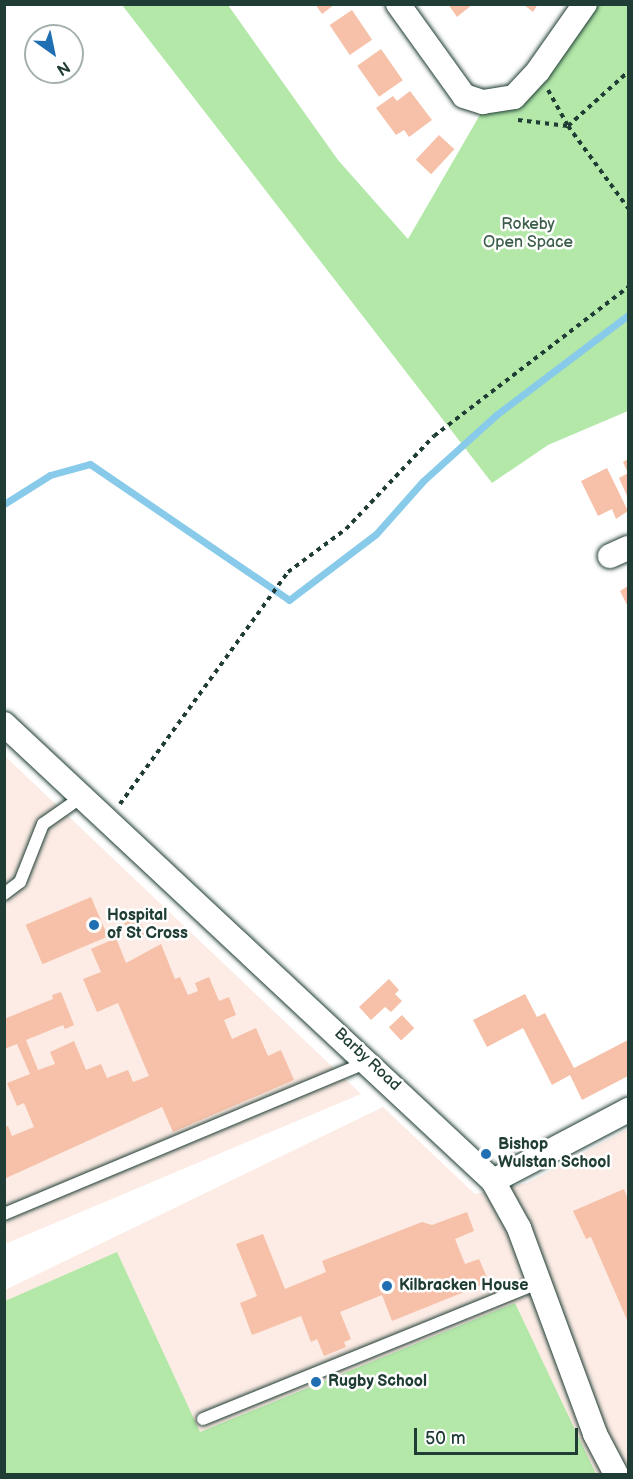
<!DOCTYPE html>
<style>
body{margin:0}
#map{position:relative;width:633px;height:1479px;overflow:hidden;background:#fff;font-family:"Balsamiq Sans",sans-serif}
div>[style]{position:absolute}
.built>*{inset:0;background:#fcece5}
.green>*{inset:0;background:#b3e8a9}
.stream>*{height:7px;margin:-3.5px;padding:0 3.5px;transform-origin:3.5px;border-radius:3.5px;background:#88cae9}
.building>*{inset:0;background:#f6c1a8;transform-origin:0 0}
.path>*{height:4px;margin-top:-2px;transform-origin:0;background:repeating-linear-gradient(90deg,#1f3d34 0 4.5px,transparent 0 9px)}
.roads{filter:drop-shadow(0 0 2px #1f3d34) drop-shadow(0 0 2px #1f3d34)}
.lane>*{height:12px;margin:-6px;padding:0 6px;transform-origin:6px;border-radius:6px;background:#fff}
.street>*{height:24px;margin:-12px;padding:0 12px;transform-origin:12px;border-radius:12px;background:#fff}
.dots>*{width:16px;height:16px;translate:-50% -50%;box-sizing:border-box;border:3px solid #fff;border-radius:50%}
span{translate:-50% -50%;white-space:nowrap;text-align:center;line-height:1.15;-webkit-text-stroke:5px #fff;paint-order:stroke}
.park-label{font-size:16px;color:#3d5f4b}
.poi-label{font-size:16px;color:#1f3d34;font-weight:700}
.left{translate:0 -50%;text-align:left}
.street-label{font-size:16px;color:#1f3d34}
.frame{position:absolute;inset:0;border:6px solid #1f3d34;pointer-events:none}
.north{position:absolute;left:24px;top:24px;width:60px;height:60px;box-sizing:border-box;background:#fff;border:2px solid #a5b1ae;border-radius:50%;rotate:147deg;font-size:16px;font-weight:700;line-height:24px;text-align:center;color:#1f3d34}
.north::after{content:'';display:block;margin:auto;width:21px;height:27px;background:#1f6fb2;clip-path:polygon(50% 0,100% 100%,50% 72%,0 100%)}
.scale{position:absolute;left:414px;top:1428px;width:164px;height:27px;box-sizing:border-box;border:3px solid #1f3d34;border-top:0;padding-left:8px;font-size:18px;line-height:21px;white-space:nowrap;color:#1f3d34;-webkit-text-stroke:4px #fff;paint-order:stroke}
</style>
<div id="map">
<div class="built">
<div style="clip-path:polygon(5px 756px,361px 1094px,5px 1244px)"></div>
<div style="clip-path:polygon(383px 1107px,475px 1194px,527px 1183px,628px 1129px,628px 1474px,5px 1474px,5px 1290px)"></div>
</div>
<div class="green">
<div style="clip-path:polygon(122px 5px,228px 5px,338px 160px,408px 239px,481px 113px,594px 5px,628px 5px,628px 411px,548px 445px,492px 483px)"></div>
<div style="clip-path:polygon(117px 1252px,200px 1432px,515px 1303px,596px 1474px,5px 1474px,5px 1301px)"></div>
</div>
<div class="stream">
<div style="left:4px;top:504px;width:54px;rotate:-32.2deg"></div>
<div style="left:50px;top:475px;width:41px;rotate:-15.4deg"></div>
<div style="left:90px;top:464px;width:241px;rotate:34.3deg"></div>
<div style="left:289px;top:600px;width:109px;rotate:-37.2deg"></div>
<div style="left:376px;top:534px;width:71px;rotate:-48.4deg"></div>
<div style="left:423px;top:481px;width:98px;rotate:-42.1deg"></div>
<div style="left:496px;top:415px;width:166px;rotate:-37.1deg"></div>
</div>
<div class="building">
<div style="clip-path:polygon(315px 4px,335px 4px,322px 14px)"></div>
<div style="clip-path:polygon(448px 4px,473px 4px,457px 17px)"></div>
<div style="clip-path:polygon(523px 4px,538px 4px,533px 12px)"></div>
<div style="left:352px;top:10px;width:36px;height:27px;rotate:56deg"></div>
<div style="left:381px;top:49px;width:38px;height:29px;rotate:55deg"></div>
<div style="clip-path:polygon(410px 91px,432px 120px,409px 137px,404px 130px,396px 135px,376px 108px,393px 96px,397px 101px)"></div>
<div style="left:439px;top:135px;width:21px;height:34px;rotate:43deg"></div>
<div style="clip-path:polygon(628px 459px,628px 498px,619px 478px,628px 473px,623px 462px)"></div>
<div style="clip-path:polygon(607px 468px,628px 511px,616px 519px,612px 509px,598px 516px,581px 481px)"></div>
<div style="clip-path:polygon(628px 586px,628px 607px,620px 591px)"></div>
<div style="left:91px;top:897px;width:43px;height:71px;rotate:67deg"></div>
<div style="left:136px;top:913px;width:23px;height:15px;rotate:65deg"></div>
<div style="clip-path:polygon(116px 938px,126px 963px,161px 944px,175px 979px,180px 977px,188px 995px,198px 991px,195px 983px,209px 977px,219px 1001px,229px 997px,236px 1015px,224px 1020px,232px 1039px,256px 1028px,268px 1056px,281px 1050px,294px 1080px,173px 1132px,162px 1107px,4px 1179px,4px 1127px,8px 1126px,12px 1136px,34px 1127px,24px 1103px,17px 1106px,7px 1083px,30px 1074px,17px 1044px,4px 1049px,4px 1019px,53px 999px,52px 995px,61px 992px,74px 1025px,65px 1029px,63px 1025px,26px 1040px,38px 1070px,55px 1064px,50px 1052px,74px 1041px,86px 1070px,101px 1064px,107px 1078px,128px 1070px,133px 1082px,149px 1076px,118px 1003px,97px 1012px,83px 979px,101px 972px,91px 949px)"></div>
<div style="clip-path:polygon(389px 979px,399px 990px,395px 994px,402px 1001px,391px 1012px,385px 1007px,371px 1020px,359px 1007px)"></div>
<div style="clip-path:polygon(525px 994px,537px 1017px,545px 1013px,574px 1068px,628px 1040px,628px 1076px,582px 1100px,570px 1075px,552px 1085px,523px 1028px,487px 1047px,473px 1020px)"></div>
<div style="left:402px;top:1015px;width:18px;height:18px;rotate:47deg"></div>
<div style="clip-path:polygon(624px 1189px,628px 1200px,628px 1322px,591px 1237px,586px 1239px,573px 1211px)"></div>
<div style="clip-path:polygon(467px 1212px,474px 1231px,455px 1239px,465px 1264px,479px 1259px,489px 1282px,392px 1321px,382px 1295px,340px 1312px,351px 1339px,344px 1342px,346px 1347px,324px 1356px,317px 1339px,311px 1342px,301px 1316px,252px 1335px,240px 1303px,257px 1296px,236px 1244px,263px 1234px,285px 1289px,326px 1272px,322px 1261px,422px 1222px,432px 1225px)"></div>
</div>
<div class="path">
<div style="left:548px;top:90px;width:41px;rotate:60.9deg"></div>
<div style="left:568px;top:126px;width:102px;rotate:53.8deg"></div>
<div style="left:518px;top:120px;width:50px;rotate:6.8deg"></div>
<div style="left:568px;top:126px;width:81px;rotate:-42deg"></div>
<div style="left:120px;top:804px;width:286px;rotate:-54.1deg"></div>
<div style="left:288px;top:572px;width:72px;rotate:-36.6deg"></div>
<div style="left:346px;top:529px;width:128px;rotate:-46.6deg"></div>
<div style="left:434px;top:436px;width:245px;rotate:-37.5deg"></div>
</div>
<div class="roads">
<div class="lane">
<div style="left:4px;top:894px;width:20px;rotate:-37deg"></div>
<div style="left:20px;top:882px;width:62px;rotate:-68.4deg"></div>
<div style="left:43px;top:824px;width:49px;rotate:-35deg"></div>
<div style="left:4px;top:1214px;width:394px;rotate:-22.7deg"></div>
<div style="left:203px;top:1419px;width:365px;rotate:-22.1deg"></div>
</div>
<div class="street">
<div style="left:398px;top:4px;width:113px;rotate:54.3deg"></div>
<div style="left:464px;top:96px;width:20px;rotate:18deg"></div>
<div style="left:483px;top:102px;width:31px;rotate:-9deg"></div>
<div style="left:514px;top:97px;width:35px;rotate:-47deg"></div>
<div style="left:538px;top:71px;width:82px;rotate:-55deg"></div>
<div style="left:610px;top:556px;width:20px;rotate:-24deg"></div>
<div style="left:4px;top:724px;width:669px;rotate:43.06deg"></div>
<div style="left:493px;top:1181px;width:54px;rotate:61deg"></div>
<div style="left:519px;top:1228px;width:220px;rotate:69.7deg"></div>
<div style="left:595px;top:1434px;width:45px;rotate:62.3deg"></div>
<div style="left:493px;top:1181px;width:153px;rotate:-27.7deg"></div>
</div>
</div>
<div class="dots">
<div style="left:94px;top:925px;background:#1f6fb2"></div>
<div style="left:486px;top:1154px;background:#1f6fb2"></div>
<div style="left:387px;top:1286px;background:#1f6fb2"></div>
<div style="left:316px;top:1382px;background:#1f6fb2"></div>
</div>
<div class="park-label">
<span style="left:528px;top:234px">Rokeby<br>Open Space</span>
</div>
<div class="poi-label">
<span class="left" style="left:107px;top:925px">Hospital<br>of St Cross</span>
<span class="left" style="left:498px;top:1154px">Bishop<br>Wulstan School</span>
<span class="left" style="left:399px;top:1286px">Kilbracken House</span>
<span class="left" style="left:328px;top:1382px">Rugby School</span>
</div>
<div class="street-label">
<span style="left:367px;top:1060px;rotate:43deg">Barby Road</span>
</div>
<div class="frame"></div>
<div class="north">N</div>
<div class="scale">50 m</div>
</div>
